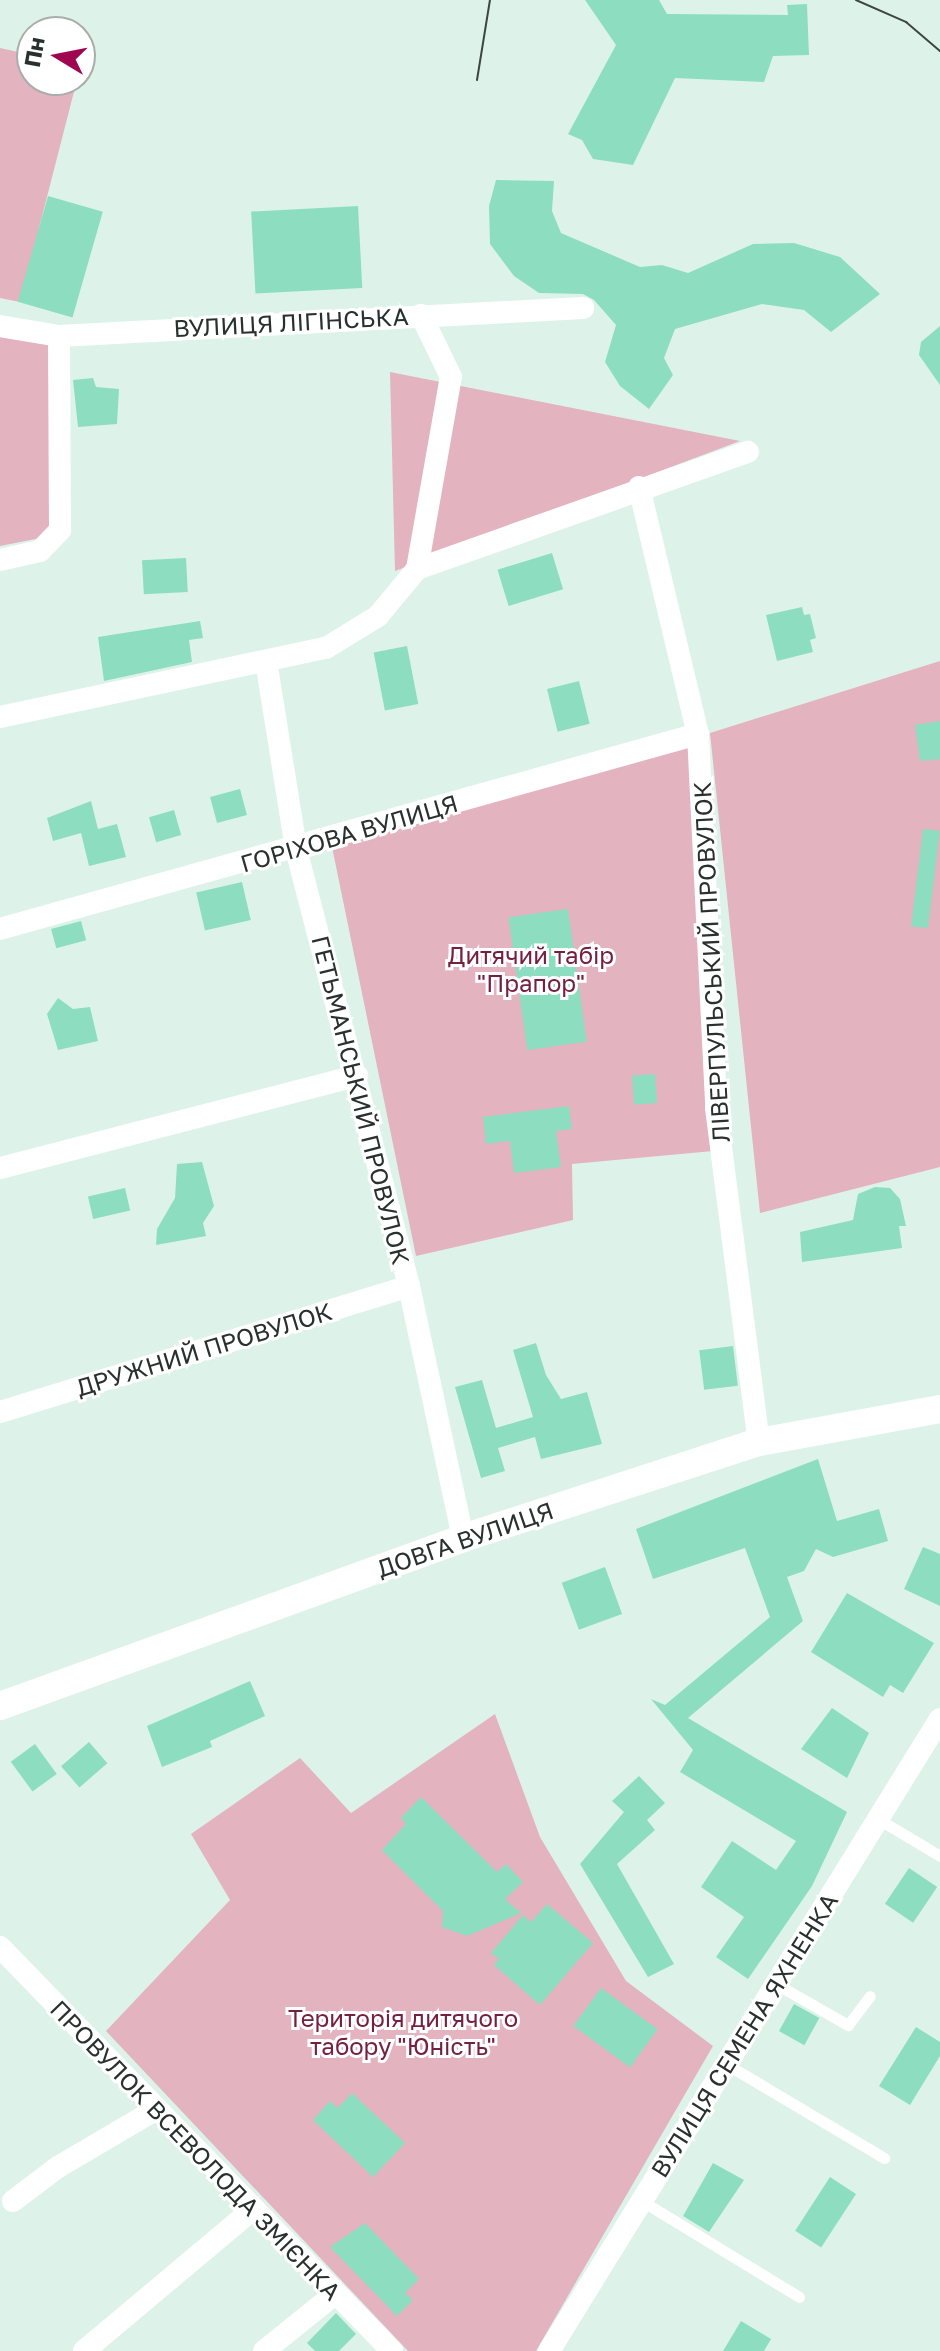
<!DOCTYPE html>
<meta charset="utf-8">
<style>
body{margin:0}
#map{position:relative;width:940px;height:2351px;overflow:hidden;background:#ddf3ea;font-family:"Golos Text",sans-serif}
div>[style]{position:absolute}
.green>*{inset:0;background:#e3b3bf}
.building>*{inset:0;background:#8ddec0;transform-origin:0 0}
.service>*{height:11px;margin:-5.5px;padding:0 5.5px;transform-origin:5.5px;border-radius:5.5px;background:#fff}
.minor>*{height:22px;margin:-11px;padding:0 11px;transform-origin:11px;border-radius:11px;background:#fff}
.tertiary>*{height:28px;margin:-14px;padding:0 14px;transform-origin:14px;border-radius:14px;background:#fff}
.tram>*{height:2px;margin:-1px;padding:0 1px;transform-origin:1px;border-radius:1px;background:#3c4642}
span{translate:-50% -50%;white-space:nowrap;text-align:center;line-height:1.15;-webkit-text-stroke:6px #fff;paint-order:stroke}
.street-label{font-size:24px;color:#29312e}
.park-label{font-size:24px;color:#762040}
.north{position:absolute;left:16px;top:16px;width:80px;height:80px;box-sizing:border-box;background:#fff;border:2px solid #a9adab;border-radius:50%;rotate:280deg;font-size:22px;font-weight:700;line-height:32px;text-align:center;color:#29312e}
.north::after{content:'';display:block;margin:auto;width:28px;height:36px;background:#9f0850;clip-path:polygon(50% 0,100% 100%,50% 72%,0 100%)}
</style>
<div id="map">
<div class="green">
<div style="clip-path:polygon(0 48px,32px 55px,32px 80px,77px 80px,20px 302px,0 298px)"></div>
<div style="clip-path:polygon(0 333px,48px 340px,61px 534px,0 546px)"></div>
<div style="clip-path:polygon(390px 372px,740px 441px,395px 571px)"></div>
<div style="clip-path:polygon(940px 661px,940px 1167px,760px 1213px,710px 733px)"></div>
<div style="clip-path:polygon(691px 744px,713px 1151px,572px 1164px,573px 1220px,416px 1256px,332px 847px)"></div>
<div style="clip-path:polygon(495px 1714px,540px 1837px,626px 1981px,713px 2046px,536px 2351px,408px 2351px,106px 2031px,230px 1900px,191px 1834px,300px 1758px,351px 1813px)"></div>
</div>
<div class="building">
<div style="clip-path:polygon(585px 0,659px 0,667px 14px,788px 15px,787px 5px,807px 4px,809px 55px,773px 56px,764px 82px,675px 78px,633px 165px,593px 159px,582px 140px,568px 134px,616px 45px)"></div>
<div style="clip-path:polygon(496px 180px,554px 181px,552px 211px,561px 233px,640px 267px,662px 265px,688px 273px,753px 244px,794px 243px,840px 257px,880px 294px,831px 332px,804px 310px,762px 304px,675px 329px,664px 358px,673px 375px,649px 409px,620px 386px,605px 362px,616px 325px,594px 300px,583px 294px,539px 293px,514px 276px,490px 244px,489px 206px)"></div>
<div style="left:48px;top:196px;width:57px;height:110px;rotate:16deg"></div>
<div style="left:358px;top:206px;width:82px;height:107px;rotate:87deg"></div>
<div style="clip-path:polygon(940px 326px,940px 385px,919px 355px,921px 342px)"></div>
<div style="clip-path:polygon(93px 378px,96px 387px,119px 389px,117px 424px,78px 427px,73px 380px)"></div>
<div style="left:552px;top:553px;width:38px;height:57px;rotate:73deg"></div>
<div style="left:186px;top:558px;width:34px;height:44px;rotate:87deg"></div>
<div style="clip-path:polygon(802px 607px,804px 615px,810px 614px,816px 638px,810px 640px,813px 652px,777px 661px,766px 615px)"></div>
<div style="clip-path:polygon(200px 621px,203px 638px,189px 640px,192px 662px,104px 681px,98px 637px)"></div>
<div style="left:407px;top:646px;width:59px;height:34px;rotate:79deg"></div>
<div style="left:579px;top:681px;width:44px;height:33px;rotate:76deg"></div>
<div style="clip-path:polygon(940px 721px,940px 759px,920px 761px,915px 725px)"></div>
<div style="left:240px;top:789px;width:27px;height:31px;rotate:75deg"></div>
<div style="clip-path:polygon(91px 801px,98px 829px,117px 824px,126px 857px,89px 866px,81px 833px,53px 841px,47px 818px)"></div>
<div style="left:174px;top:810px;width:26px;height:26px;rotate:74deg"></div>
<div style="left:923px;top:829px;width:17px;height:98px;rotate:7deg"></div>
<div style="left:242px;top:882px;width:39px;height:47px;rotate:77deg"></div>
<div style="left:568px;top:909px;width:134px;height:60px;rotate:82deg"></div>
<div style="left:81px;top:921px;width:20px;height:31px;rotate:75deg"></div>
<div style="clip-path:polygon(58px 998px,73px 1009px,90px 1007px,98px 1041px,58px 1050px,47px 1014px)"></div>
<div style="left:655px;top:1074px;width:29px;height:23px;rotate:86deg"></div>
<div style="clip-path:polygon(569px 1106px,572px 1129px,556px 1131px,561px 1167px,514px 1173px,510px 1141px,486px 1144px,483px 1117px)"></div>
<div style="clip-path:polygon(202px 1162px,214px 1206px,203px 1223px,206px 1236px,156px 1245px,157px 1229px,175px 1198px,177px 1164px)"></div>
<div style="clip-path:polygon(875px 1187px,890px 1188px,900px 1199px,906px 1226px,899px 1226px,902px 1248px,802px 1262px,800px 1232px,853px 1220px,858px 1194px)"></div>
<div style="left:125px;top:1188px;width:23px;height:38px;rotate:77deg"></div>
<div style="clip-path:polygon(536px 1343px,546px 1375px,561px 1399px,587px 1392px,602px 1444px,541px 1459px,535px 1437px,498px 1448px,505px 1471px,481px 1478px,455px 1387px,482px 1380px,496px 1428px,533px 1417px,513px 1350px)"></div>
<div style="left:733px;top:1346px;width:40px;height:34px;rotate:83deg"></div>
<div style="clip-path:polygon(818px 1459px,837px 1521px,879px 1509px,888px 1541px,833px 1557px,816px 1549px,804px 1571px,787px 1577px,803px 1621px,688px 1718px,847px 1812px,812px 1886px,748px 1979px,716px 1957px,744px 1917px,701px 1887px,732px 1841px,776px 1870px,796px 1841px,680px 1772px,693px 1750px,651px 1699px,665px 1705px,770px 1617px,745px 1548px,653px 1579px,636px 1529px)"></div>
<div style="clip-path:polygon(923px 1547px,940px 1554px,940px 1606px,904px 1589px)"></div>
<div style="left:605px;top:1567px;width:50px;height:46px;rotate:70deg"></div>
<div style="clip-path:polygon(847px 1593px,934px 1643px,903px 1693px,890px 1685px,883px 1697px,811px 1652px)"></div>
<div style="clip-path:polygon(250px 1681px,265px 1716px,210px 1741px,212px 1747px,162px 1767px,147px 1726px)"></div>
<div style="clip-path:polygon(832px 1708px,869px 1733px,847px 1778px,801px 1749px)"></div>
<div style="left:89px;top:1742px;width:28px;height:37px;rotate:49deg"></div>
<div style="left:35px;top:1744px;width:37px;height:30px;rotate:54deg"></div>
<div style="clip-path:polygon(639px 1776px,665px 1803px,647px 1820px,655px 1830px,617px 1864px,674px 1964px,648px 1977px,580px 1864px,624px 1812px,612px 1801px)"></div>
<div style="clip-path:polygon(421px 1797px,497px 1872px,506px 1864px,523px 1882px,505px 1899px,521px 1913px,467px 1936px,442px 1927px,443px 1911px,382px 1850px,406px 1824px,401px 1818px)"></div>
<div style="left:909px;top:1868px;width:34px;height:43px;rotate:34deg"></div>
<div style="clip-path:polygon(547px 1904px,593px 1943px,540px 2005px,494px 1965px,499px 1959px,491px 1953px,523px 1915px,531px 1922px)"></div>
<div style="left:601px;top:1988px;width:70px;height:47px;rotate:36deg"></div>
<div style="left:794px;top:2004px;width:29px;height:31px;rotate:29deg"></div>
<div style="clip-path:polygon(916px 2027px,940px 2042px,940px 2056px,910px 2105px,879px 2086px)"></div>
<div style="clip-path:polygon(352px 2093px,405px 2143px,373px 2177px,313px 2120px,330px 2101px,338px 2108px)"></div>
<div style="clip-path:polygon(713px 2163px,744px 2180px,709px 2232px,683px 2216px)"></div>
<div style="left:830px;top:2177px;width:31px;height:64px;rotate:33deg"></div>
<div style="clip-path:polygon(365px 2223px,419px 2279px,405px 2293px,413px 2300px,397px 2316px,330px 2247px)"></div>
<div style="clip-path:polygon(336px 2313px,356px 2334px,339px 2351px,315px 2351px,307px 2343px)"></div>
<div style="clip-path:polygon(741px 2321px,771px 2339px,764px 2351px,723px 2351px)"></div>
</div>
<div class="service">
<div style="left:878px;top:1819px;width:72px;rotate:30.8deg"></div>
<div style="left:776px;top:1984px;width:83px;rotate:29.7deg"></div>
<div style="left:848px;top:2025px;width:36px;rotate:-53deg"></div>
<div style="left:726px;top:2064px;width:184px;rotate:30.7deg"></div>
<div style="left:642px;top:2201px;width:184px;rotate:31.4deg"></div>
</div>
<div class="minor">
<div style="left:0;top:326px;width:60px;rotate:9.6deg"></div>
<div style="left:59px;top:336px;width:525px;rotate:-3.06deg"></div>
<div style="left:639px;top:487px;width:254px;rotate:76.6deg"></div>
<div style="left:698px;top:734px;width:374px;rotate:87.2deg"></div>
<div style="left:716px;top:1108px;width:337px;rotate:82.7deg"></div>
<div style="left:0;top:560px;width:41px;rotate:-12.7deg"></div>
<div style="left:40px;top:551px;width:29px;rotate:-46deg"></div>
<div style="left:60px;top:530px;width:194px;rotate:-90.3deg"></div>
<div style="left:417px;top:569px;width:351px;rotate:-19.5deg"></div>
<div style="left:266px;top:661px;width:190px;rotate:80.9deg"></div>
<div style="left:296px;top:849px;width:451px;rotate:75.5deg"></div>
<div style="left:409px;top:1286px;width:258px;rotate:77.9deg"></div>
<div style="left:0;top:717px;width:333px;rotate:-12deg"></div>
<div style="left:326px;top:648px;width:61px;rotate:-31.6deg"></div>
<div style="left:378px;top:616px;width:61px;rotate:-50.3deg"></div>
<div style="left:417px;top:569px;width:195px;rotate:-80deg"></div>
<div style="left:451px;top:377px;width:69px;rotate:-115.8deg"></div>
<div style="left:0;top:929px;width:725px;rotate:-15.61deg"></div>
<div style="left:0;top:1168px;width:369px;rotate:-14.5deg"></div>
<div style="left:0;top:1412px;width:428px;rotate:-17.1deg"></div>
<div style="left:0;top:1947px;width:563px;rotate:45.86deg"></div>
<div style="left:13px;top:2201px;width:56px;rotate:-37.1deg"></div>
<div style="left:58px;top:2167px;width:113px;rotate:-30.4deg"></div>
<div style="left:84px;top:2351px;width:219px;rotate:-40deg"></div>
<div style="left:264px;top:2351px;width:91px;rotate:-38.8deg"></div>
<div style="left:549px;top:2351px;width:743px;rotate:-58.26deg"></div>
</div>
<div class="tertiary">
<div style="left:0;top:1706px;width:493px;rotate:-19.9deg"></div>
<div style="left:463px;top:1538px;width:311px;rotate:-18deg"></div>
<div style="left:759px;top:1442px;width:184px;rotate:-10.3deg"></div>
</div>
<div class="tram">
<div style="left:856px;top:0;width:55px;rotate:23.7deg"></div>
<div style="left:906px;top:22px;width:45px;rotate:40.5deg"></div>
<div style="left:477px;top:80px;width:81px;rotate:-80.8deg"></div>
</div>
<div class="street-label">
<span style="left:291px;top:322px;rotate:-3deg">ВУЛИЦЯ ЛІГІНСЬКА</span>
<span style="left:349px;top:833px;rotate:-16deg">ГОРІХОВА ВУЛИЦЯ</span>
<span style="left:711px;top:962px;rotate:-93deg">ЛІВЕРПУЛЬСЬКИЙ ПРОВУЛОК</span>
<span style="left:361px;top:1100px;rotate:76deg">ГЕТЬМАНСЬКИЙ ПРОВУЛОК</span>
<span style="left:204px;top:1349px;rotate:-17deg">ДРУЖНИЙ ПРОВУЛОК</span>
<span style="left:465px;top:1539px;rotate:-19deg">ДОВГА ВУЛИЦЯ</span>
<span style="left:744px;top:2035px;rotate:-58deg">ВУЛИЦЯ СЕМЕНА ЯХНЕНКА</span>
<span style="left:196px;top:2150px;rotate:46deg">ПРОВУЛОК ВСЕВОЛОДА ЗМІЄНКА</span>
</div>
<div class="park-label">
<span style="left:531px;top:969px">Дитячий табір<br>"Прапор"</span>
<span style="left:403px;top:2032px">Територія дитячого<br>табору "Юність"</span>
</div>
<div class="north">Пн</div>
</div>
